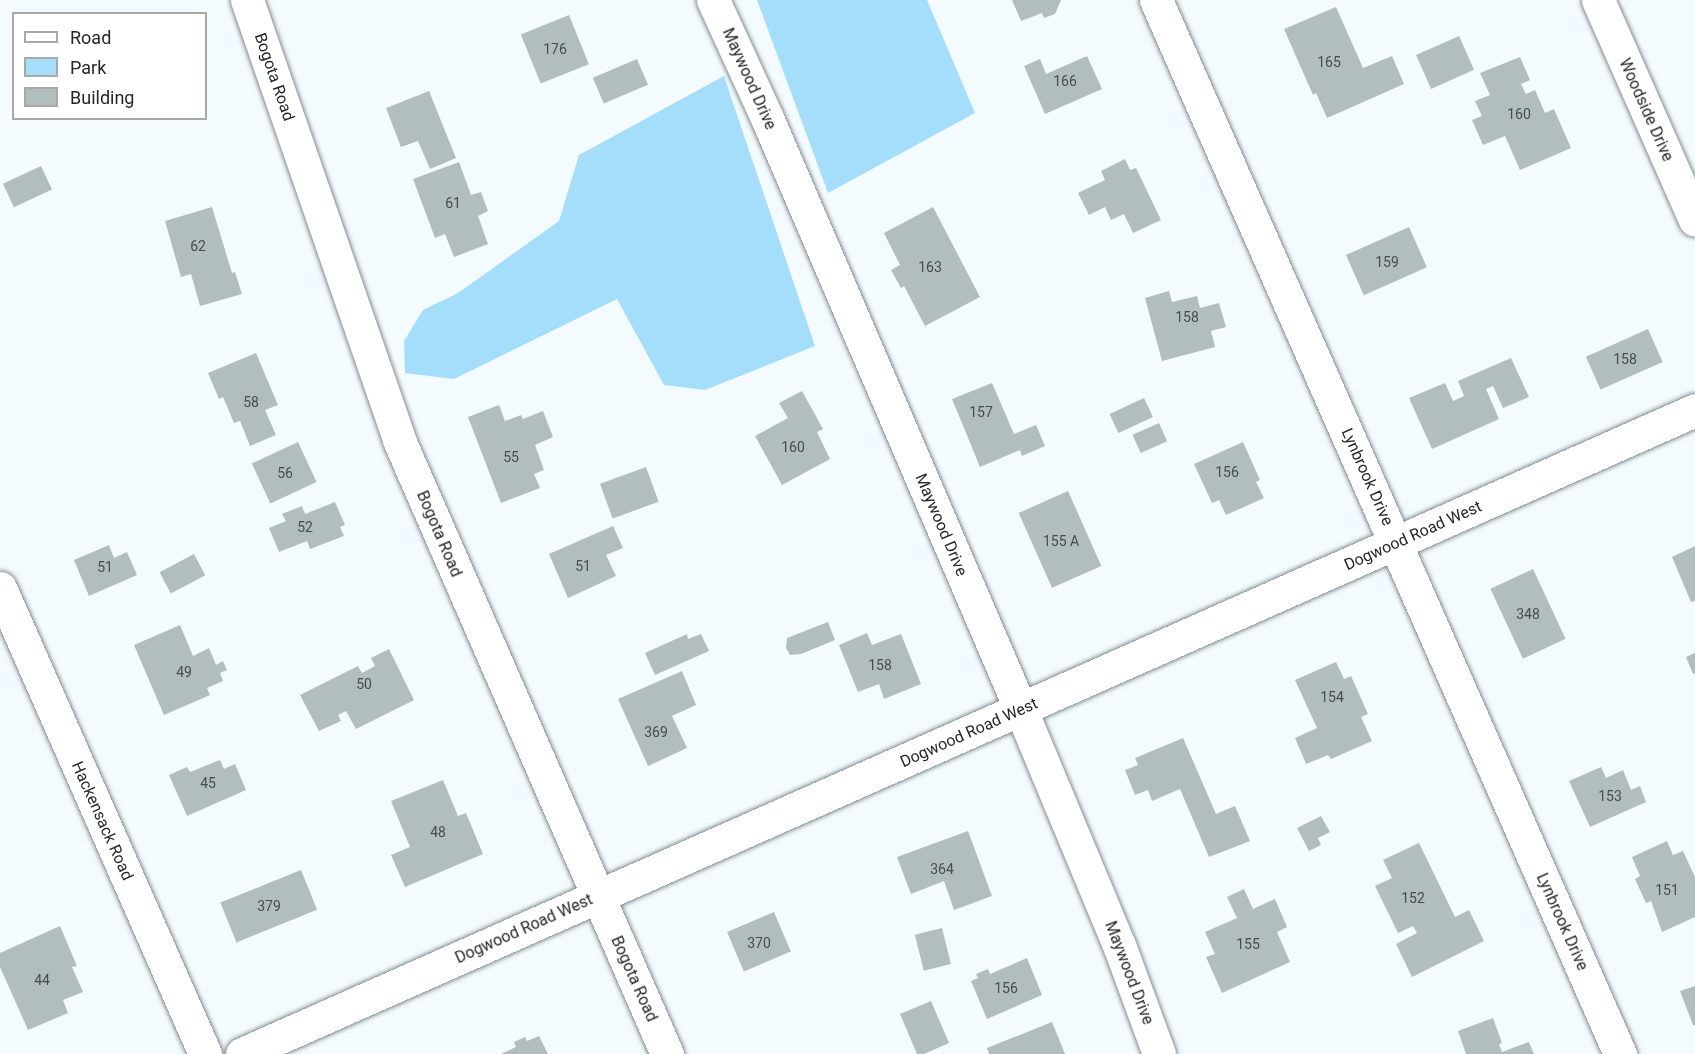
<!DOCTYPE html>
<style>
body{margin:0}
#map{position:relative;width:1695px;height:1054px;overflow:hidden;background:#f3fbff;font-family:Roboto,sans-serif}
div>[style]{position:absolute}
.green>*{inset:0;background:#a5defb}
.building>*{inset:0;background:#b2bdbe;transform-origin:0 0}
.roads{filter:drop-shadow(0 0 2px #848d91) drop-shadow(0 0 2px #848d91)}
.minor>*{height:33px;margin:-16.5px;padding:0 16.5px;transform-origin:16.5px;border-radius:16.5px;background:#fff}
span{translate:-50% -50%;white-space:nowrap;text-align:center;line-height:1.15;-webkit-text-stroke:4.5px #fff;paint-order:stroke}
.number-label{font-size:14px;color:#474c4e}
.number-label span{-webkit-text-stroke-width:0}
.street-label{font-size:16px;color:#232729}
.legend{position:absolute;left:12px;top:12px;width:195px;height:108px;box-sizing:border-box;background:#fff;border:2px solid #a7a9a9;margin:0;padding:8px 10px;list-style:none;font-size:18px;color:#232729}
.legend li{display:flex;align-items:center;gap:12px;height:30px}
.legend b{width:30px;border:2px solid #a7a9a9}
</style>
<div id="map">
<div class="green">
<div style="clip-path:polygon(757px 0,927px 0,975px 113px,828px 193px)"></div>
<div style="clip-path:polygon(724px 76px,815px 346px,705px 390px,664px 385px,617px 299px,454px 379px,405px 373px,404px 341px,423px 310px,458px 293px,559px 221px,579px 155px)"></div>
</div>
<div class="building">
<div style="clip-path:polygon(1012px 0,1061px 0,1055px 14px,1044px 18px,1042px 13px,1021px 21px)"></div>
<div style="clip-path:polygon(1336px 7px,1363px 68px,1392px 56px,1404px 84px,1327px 118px,1316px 93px,1313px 95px,1284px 29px)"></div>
<div style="left:569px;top:15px;width:53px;height:52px;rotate:68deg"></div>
<div style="left:1459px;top:36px;width:37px;height:47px;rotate:66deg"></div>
<div style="clip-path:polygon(1087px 56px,1102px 89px,1045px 114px,1024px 66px,1040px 59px,1046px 74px)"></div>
<div style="clip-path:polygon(1520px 57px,1530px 80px,1521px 84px,1526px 94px,1535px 90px,1545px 113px,1554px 109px,1571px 148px,1520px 170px,1505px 136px,1483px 145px,1472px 120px,1482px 116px,1475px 101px,1490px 95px,1480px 73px)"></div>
<div style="left:637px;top:59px;width:28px;height:48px;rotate:67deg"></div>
<div style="clip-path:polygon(429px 91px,456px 158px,430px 169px,418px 141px,401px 147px,386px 108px)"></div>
<div style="clip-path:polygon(1125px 159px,1130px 170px,1136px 168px,1161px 220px,1133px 233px,1124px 214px,1111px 220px,1105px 207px,1089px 215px,1078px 193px,1105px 180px,1101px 171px)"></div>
<div style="clip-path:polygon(459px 162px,471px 195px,481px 192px,488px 211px,478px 216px,488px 244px,454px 257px,445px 234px,435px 238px,413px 179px)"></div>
<div style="left:41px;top:166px;width:26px;height:42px;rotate:65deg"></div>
<div style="clip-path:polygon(212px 207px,232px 273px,235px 272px,242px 294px,200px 306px,191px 274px,181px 277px,165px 221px)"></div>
<div style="clip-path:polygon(933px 207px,980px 297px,925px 326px,904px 286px,901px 288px,891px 270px,900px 265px,884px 233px)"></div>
<div style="left:1409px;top:227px;width:44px;height:69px;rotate:66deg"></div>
<div style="clip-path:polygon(1169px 291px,1172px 302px,1197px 296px,1200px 308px,1219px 303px,1226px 327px,1211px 331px,1215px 347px,1162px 361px,1145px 298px)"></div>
<div style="left:1648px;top:329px;width:36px;height:68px;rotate:66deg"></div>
<div style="clip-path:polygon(256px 353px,278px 405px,265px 410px,276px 435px,250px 446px,240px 421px,234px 423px,223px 397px,219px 399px,208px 373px)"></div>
<div style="clip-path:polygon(1511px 358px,1529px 397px,1503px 408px,1493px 386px,1486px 389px,1499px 419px,1432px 449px,1409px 398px,1445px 383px,1453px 401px,1464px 396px,1458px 381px)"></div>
<div style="clip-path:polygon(992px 383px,1014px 434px,1036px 425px,1045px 446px,1022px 456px,1020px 450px,980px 467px,952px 399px)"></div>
<div style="clip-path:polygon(802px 391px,823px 429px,817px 432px,830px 459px,782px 485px,755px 436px,788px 418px,779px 403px)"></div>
<div style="left:1144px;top:398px;width:21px;height:38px;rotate:65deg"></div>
<div style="clip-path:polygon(499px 405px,505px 421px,521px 415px,523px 419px,543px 411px,553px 437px,535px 445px,544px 470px,534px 474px,540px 488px,501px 503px,468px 417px)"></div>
<div style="left:1159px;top:423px;width:20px;height:29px;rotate:66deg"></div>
<div style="left:298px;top:442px;width:44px;height:51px;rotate:65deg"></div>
<div style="clip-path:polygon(1243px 442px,1260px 480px,1256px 482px,1264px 498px,1226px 515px,1219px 500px,1212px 503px,1194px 464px)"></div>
<div style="left:646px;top:467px;width:37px;height:49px;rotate:70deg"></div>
<div style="left:1068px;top:491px;width:82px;height:54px;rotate:66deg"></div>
<div style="clip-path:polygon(335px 502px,345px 525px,340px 527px,344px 536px,310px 549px,307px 541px,279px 552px,269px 528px,286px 521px,282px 514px,302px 506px,305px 514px)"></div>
<div style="clip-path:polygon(613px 526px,623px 548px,606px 555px,616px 576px,568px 598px,549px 554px)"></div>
<div style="clip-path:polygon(109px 545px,114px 558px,127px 552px,137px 575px,89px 596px,74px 560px)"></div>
<div style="clip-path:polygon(1695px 546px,1695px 601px,1691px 602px,1672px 557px)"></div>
<div style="left:194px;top:554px;width:24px;height:39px;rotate:62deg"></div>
<div style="left:1533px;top:569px;width:77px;height:47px;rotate:65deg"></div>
<div style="clip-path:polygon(828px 622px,835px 640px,801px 654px,790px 655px,786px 648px,787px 638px)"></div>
<div style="clip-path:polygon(180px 625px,193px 656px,209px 648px,216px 665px,223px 661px,227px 670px,220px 673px,223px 681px,207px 688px,210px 695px,164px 715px,134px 645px)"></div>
<div style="clip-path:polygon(867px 633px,872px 645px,901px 634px,921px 684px,884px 699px,879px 684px,858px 692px,839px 645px)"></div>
<div style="clip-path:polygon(687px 634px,688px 639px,701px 634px,709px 651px,655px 675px,645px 653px)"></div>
<div style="clip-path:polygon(389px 649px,414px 700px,356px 729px,346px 711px,338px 715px,341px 721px,319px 731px,300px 695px,358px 666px,362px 673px,375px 666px,371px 658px)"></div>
<div style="clip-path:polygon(1695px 653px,1695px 673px,1693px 674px,1686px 657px)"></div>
<div style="clip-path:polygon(1336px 662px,1344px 679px,1351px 676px,1368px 714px,1361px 717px,1372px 741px,1331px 759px,1328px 755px,1306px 764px,1295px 738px,1317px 728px,1295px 680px)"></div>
<div style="clip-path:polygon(682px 671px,696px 705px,672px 716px,687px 748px,648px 766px,618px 699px)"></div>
<div style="clip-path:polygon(1183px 738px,1216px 814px,1235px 806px,1250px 841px,1209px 857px,1180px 789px,1152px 801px,1148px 790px,1135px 795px,1125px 770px,1138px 765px,1135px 758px)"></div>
<div style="clip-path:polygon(220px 760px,224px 769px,235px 764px,246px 790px,187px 816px,169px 775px,187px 767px,190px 772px)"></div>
<div style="clip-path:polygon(1601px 767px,1606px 778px,1623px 770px,1631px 790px,1640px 786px,1646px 802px,1590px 827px,1569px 781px)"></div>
<div style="clip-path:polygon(443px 780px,458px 816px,466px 813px,483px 854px,405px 887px,391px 855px,410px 847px,391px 801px)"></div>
<div style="clip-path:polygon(1321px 816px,1330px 832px,1318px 838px,1321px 845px,1309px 851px,1297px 828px)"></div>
<div style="clip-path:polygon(968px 831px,992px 896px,954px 910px,944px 881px,911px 894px,897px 857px)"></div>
<div style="clip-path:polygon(1667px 841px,1673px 855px,1683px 851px,1695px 877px,1695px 917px,1662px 932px,1651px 901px,1646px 903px,1635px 879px,1640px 876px,1632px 857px)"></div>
<div style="clip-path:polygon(1419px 843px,1455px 917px,1469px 910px,1484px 941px,1412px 977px,1396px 944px,1417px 933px,1413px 926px,1398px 933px,1375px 886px,1392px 878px,1383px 860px)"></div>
<div style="left:301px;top:870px;width:43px;height:87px;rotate:68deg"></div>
<div style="clip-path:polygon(1244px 889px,1253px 909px,1275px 899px,1287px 927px,1277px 932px,1290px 962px,1222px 993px,1206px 957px,1215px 954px,1205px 932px,1237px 918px,1227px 897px)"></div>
<div style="left:774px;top:912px;width:43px;height:51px;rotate:67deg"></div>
<div style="clip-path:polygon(60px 926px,77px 966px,72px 967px,83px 992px,63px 1000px,68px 1013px,28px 1030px,0 967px,0 953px)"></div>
<div style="left:942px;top:928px;width:37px;height:28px;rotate:76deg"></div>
<div style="clip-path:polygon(1027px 958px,1042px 995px,987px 1019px,971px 981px,978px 978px,976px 974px,988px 969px,990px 974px)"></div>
<div style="clip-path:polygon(1695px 986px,1695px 1025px,1693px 1025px,1680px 991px)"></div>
<div style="clip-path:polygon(931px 1001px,949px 1043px,924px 1054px,917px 1054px,900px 1014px)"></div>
<div style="clip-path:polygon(1493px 1018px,1502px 1043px,1499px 1044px,1502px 1052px,1529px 1042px,1534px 1054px,1466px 1054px,1458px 1031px)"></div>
<div style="clip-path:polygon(1052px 1022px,1065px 1054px,989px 1054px,987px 1048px)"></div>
<div style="clip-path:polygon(539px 1036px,548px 1054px,501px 1054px,516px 1047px,514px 1042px,525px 1037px,527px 1041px)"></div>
</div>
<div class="roads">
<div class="minor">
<div style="left:247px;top:0;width:466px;rotate:70.9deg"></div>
<div style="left:399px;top:440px;width:670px;rotate:66.42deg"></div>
<div style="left:713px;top:0;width:130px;rotate:65.4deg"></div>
<div style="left:767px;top:118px;width:644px;rotate:66.78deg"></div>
<div style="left:1021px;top:710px;width:255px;rotate:67.4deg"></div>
<div style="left:1119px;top:945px;width:116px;rotate:69.8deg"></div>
<div style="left:1156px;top:0;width:1152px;rotate:66.24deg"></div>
<div style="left:1598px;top:0;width:240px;rotate:66.2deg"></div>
<div style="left:0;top:588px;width:509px;rotate:66.25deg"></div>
<div style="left:242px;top:1054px;width:1589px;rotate:-23.9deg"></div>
</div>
</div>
<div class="number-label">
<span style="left:555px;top:49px">176</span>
<span style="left:1329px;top:62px">165</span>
<span style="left:1065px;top:81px">166</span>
<span style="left:1519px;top:114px">160</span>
<span style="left:453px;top:203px">61</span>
<span style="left:198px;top:246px">62</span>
<span style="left:1387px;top:262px">159</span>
<span style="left:930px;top:267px">163</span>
<span style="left:1187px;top:317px">158</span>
<span style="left:1625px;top:359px">158</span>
<span style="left:251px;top:402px">58</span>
<span style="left:981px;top:412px">157</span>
<span style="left:793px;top:447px">160</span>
<span style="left:511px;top:457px">55</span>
<span style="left:1227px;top:472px">156</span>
<span style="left:285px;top:473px">56</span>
<span style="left:305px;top:527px">52</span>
<span style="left:1061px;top:541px">155 A</span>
<span style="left:583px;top:566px">51</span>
<span style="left:105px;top:567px">51</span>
<span style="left:1528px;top:614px">348</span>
<span style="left:880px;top:665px">158</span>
<span style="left:184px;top:672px">49</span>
<span style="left:364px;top:684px">50</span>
<span style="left:1332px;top:697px">154</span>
<span style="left:656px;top:732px">369</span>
<span style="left:208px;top:783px">45</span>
<span style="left:1610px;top:796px">153</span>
<span style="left:438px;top:832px">48</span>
<span style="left:942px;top:869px">364</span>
<span style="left:1667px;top:890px">151</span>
<span style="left:1413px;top:898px">152</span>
<span style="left:269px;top:906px">379</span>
<span style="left:759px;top:943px">370</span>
<span style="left:1248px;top:944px">155</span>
<span style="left:42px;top:980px">44</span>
<span style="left:1006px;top:988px">156</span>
</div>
<div class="street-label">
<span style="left:274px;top:77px;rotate:71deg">Bogota Road</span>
<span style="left:749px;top:79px;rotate:66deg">Maywood Drive</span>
<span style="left:1646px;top:110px;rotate:66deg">Woodside Drive</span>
<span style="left:1367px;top:477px;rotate:66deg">Lynbrook Drive</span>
<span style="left:941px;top:525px;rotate:67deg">Maywood Drive</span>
<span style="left:439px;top:534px;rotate:67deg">Bogota Road</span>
<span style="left:1413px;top:536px;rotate:-24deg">Dogwood Road West</span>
<span style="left:969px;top:733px;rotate:-24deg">Dogwood Road West</span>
<span style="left:102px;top:821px;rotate:66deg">Hackensack Road</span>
<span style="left:1562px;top:922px;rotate:66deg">Lynbrook Drive</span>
<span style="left:524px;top:929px;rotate:-24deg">Dogwood Road West</span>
<span style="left:1129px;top:973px;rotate:69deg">Maywood Drive</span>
<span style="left:634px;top:979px;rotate:66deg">Bogota Road</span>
</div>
<ul class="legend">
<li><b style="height:8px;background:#fff"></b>Road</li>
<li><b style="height:16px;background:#a5defb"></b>Park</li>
<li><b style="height:16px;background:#b2bdbe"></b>Building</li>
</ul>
</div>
